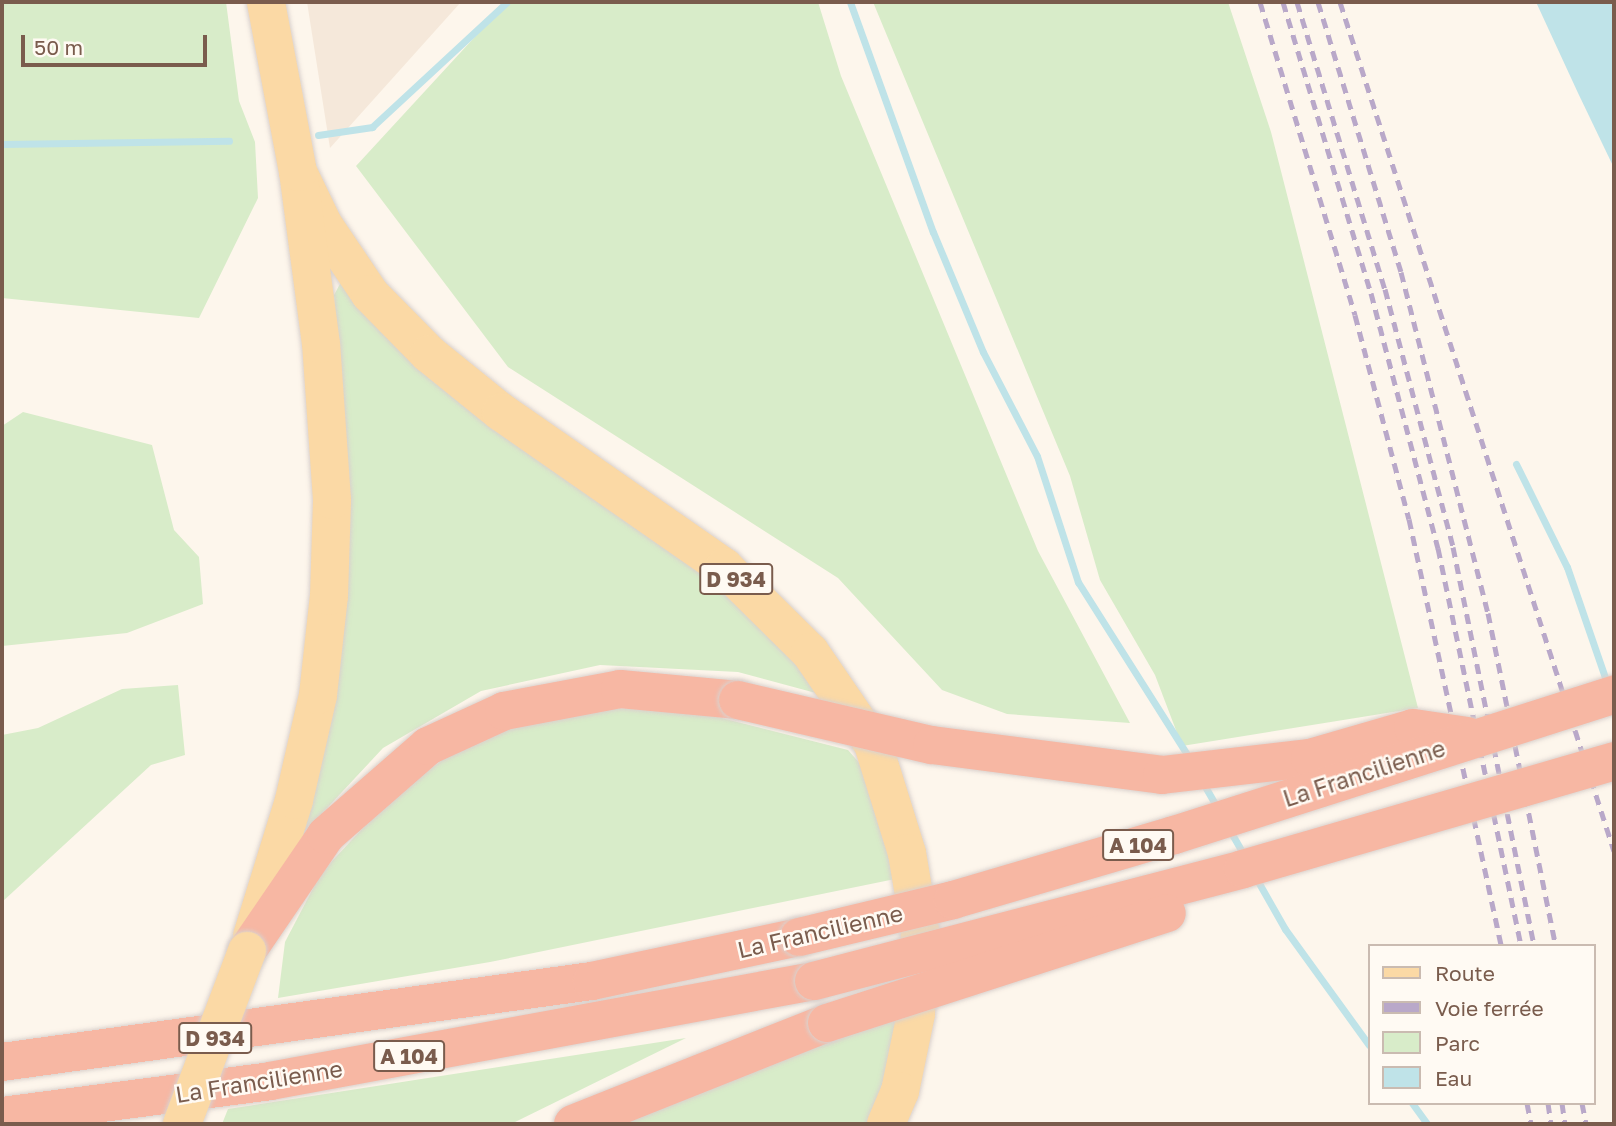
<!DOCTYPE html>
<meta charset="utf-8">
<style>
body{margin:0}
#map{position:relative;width:1616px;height:1126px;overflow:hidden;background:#fdf6ec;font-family:"Golos Text",sans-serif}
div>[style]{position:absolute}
.residential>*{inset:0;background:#f5e8da}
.green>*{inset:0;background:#d8ecc9}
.water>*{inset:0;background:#bfe3e8}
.stream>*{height:7px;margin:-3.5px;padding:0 3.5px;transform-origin:3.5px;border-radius:3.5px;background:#bfe3e8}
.roads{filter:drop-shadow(0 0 2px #dad1cd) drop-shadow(0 0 2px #dad1cd)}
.major>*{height:38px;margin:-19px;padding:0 19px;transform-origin:19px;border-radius:19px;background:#fbd9a5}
.highway>*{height:38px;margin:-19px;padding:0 19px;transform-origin:19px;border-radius:19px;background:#f7b7a3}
.rail>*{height:5px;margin-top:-2.5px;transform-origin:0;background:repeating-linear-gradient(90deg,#b9a8c9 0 10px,transparent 0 17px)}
.bridges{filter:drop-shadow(0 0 2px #dad1cd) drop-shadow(0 0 2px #dad1cd)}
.major-bridge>*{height:38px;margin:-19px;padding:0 19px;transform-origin:19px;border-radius:19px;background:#fbd9a5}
.highway-bridge>*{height:38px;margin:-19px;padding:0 19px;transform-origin:19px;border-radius:19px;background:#f7b7a3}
span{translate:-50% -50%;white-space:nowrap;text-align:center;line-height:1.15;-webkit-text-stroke:5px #fffaf3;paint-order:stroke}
.shield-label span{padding:2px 5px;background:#fffaf3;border:2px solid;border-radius:5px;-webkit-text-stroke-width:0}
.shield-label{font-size:21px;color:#7a5c4d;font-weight:700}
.street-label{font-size:23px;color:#7a5c4d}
.frame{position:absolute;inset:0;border:4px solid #7a5c4d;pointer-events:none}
.legend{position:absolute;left:1368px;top:944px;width:228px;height:161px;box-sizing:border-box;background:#fffaf3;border:2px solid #cabbb1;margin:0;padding:9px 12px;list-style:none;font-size:21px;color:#7a5c4d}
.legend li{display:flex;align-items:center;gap:14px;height:35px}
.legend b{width:35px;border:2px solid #cabbb1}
.scale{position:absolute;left:21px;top:35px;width:186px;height:32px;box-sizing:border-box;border:4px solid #7a5c4d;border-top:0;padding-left:9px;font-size:21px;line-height:24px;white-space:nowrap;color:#7a5c4d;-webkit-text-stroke:5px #fffaf3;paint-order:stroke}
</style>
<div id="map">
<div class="residential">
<div style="clip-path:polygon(307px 2px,461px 2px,330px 148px)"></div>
</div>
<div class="green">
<div style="clip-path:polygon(2px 2px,226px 2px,239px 101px,255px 142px,258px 198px,199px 318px,2px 298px)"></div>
<div style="clip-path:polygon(507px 2px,818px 2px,841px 76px,1038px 551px,1130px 723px,1007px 714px,942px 690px,838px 578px,508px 367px,356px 166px)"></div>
<div style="clip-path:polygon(873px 2px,1228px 2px,1271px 132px,1418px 708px,1182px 746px,1155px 675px,1100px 580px,1070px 476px)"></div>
<div style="clip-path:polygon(341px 282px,701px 563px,827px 696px,738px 672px,600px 665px,481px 691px,383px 748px,288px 850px,343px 390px,334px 295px)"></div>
<div style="clip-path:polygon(23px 412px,152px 445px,174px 530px,199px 557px,203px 604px,127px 633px,2px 646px,2px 426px)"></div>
<div style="clip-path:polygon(178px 685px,185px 755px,151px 765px,2px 902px,2px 735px,38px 728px,122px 689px)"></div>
<div style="clip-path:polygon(607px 708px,698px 712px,848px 750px,869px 774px,895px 879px,490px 962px,278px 998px,285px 942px,321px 873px,390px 799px,477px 734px)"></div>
<div style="clip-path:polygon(908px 1006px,869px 1124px,610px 1124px)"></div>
<div style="clip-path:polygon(686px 1038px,511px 1124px,222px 1124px,228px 1109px)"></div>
</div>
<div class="water">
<div style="clip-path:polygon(1536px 2px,1614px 2px,1614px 168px,1578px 93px)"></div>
</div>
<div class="stream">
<div style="left:850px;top:2px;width:245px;rotate:70.2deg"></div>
<div style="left:933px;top:232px;width:130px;rotate:67.4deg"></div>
<div style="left:983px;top:352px;width:117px;rotate:62.6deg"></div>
<div style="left:1037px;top:456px;width:133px;rotate:72deg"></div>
<div style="left:1078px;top:582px;width:212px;rotate:57.7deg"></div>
<div style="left:318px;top:135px;width:55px;rotate:-8.4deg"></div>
<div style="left:372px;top:127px;width:184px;rotate:-42.8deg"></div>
<div style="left:2px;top:144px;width:227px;rotate:-0.8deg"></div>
<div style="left:1516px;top:464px;width:115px;rotate:63.7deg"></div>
<div style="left:1567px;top:567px;width:126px;rotate:71deg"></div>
<div style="left:1203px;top:783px;width:30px;rotate:60deg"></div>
<div style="left:1229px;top:829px;width:30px;rotate:60deg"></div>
<div style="left:1256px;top:878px;width:59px;rotate:60.4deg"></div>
<div style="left:1285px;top:929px;width:143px;rotate:54.1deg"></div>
<div style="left:1412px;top:1103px;width:26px;rotate:54deg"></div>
</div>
<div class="roads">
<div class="major">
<div style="left:298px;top:172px;width:58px;rotate:64.3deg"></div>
<div style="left:323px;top:224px;width:84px;rotate:56.1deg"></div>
<div style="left:370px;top:294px;width:84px;rotate:45.5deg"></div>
<div style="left:429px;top:354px;width:92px;rotate:38.9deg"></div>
<div style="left:501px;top:412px;width:272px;rotate:34.8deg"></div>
<div style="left:724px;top:567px;width:121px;rotate:44.7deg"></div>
<div style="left:810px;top:652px;width:112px;rotate:55.6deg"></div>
<div style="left:873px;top:744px;width:114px;rotate:72.7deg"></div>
<div style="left:907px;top:853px;width:79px;rotate:80.5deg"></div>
<div style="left:920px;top:931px;width:83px;rotate:92.8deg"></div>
<div style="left:916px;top:1014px;width:79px;rotate:101.7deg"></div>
<div style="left:900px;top:1091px;width:36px;rotate:113deg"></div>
<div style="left:252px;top:936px;width:142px;rotate:-72.8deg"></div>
<div style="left:294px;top:800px;width:108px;rotate:-77.1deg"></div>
<div style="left:318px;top:695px;width:100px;rotate:-83.7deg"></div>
<div style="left:329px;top:596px;width:96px;rotate:-88.2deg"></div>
<div style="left:332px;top:500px;width:156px;rotate:-94deg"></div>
<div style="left:321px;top:344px;width:174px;rotate:-97.6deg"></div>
<div style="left:298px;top:172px;width:173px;rotate:-100.7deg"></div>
</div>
<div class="highway">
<div style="left:247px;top:951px;width:140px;rotate:-55.7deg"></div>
<div style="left:326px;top:835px;width:135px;rotate:-41.1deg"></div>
<div style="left:428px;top:746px;width:84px;rotate:-24.7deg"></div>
<div style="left:504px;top:711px;width:118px;rotate:-10.7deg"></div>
<div style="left:620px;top:689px;width:119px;rotate:5.3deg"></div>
<div style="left:2px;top:1062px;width:596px;rotate:-7.82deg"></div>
<div style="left:592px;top:981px;width:212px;rotate:-12deg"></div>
<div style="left:2px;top:1116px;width:270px;rotate:-7.4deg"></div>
<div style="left:270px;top:1081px;width:553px;rotate:-10.42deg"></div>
<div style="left:573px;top:1124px;width:273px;rotate:-21.7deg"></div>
</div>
</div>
<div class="rail">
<div style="left:1260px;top:2px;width:327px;rotate:73.1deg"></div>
<div style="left:1355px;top:315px;width:211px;rotate:75.2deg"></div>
<div style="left:1409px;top:519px;width:437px;rotate:77.8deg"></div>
<div style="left:1283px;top:2px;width:304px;rotate:73.2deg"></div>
<div style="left:1371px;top:293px;width:264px;rotate:75.3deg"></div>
<div style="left:1438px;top:548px;width:407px;rotate:78.2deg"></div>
<div style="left:1297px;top:2px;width:300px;rotate:73deg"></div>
<div style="left:1385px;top:289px;width:267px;rotate:75.2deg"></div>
<div style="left:1453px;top:547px;width:407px;rotate:78.5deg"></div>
<div style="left:1318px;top:2px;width:282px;rotate:72.9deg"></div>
<div style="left:1401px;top:272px;width:352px;rotate:75.7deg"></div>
<div style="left:1488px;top:613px;width:340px;rotate:78.5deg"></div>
<div style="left:1340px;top:2px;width:892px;rotate:72.11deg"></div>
<div style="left:1527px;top:1103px;width:21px;rotate:79deg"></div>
<div style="left:1548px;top:1103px;width:21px;rotate:82deg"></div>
<div style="left:1562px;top:1103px;width:21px;rotate:82deg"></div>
<div style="left:1582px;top:1103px;width:21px;rotate:79deg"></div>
</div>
<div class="bridges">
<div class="major-bridge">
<div style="left:182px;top:1124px;width:185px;rotate:-69.4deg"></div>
</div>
<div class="highway-bridge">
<div style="left:738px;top:700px;width:199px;rotate:13.1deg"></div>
<div style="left:932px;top:745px;width:232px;rotate:7.4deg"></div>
<div style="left:1162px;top:775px;width:149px;rotate:-6.6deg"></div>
<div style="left:1310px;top:758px;width:107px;rotate:-16.2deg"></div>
<div style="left:1413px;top:728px;width:55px;rotate:8.4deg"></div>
<div style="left:799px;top:937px;width:158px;rotate:-13.5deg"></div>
<div style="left:953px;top:900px;width:230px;rotate:-16.4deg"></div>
<div style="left:1174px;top:835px;width:462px;rotate:-17.7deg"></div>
<div style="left:814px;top:981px;width:443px;rotate:-14.6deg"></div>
<div style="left:1243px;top:869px;width:386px;rotate:-16.2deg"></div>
<div style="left:827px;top:1023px;width:357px;rotate:-17.9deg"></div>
</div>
</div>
<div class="shield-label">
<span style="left:736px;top:579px">D 934</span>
<span style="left:1138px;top:845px">A 104</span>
<span style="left:215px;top:1038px">D 934</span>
<span style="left:409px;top:1056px">A 104</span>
</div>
<div class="street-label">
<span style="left:1364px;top:773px;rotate:-18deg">La Francilienne</span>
<span style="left:820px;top:931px;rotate:-13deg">La Francilienne</span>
<span style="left:259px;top:1081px;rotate:-9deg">La Francilienne</span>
</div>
<div class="frame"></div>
<ul class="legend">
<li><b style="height:9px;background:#fbd9a5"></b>Route</li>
<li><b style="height:9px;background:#b9a8c9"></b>Voie ferrée</li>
<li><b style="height:19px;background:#d8ecc9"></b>Parc</li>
<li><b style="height:19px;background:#bfe3e8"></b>Eau</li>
</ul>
<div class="scale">50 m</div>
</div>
